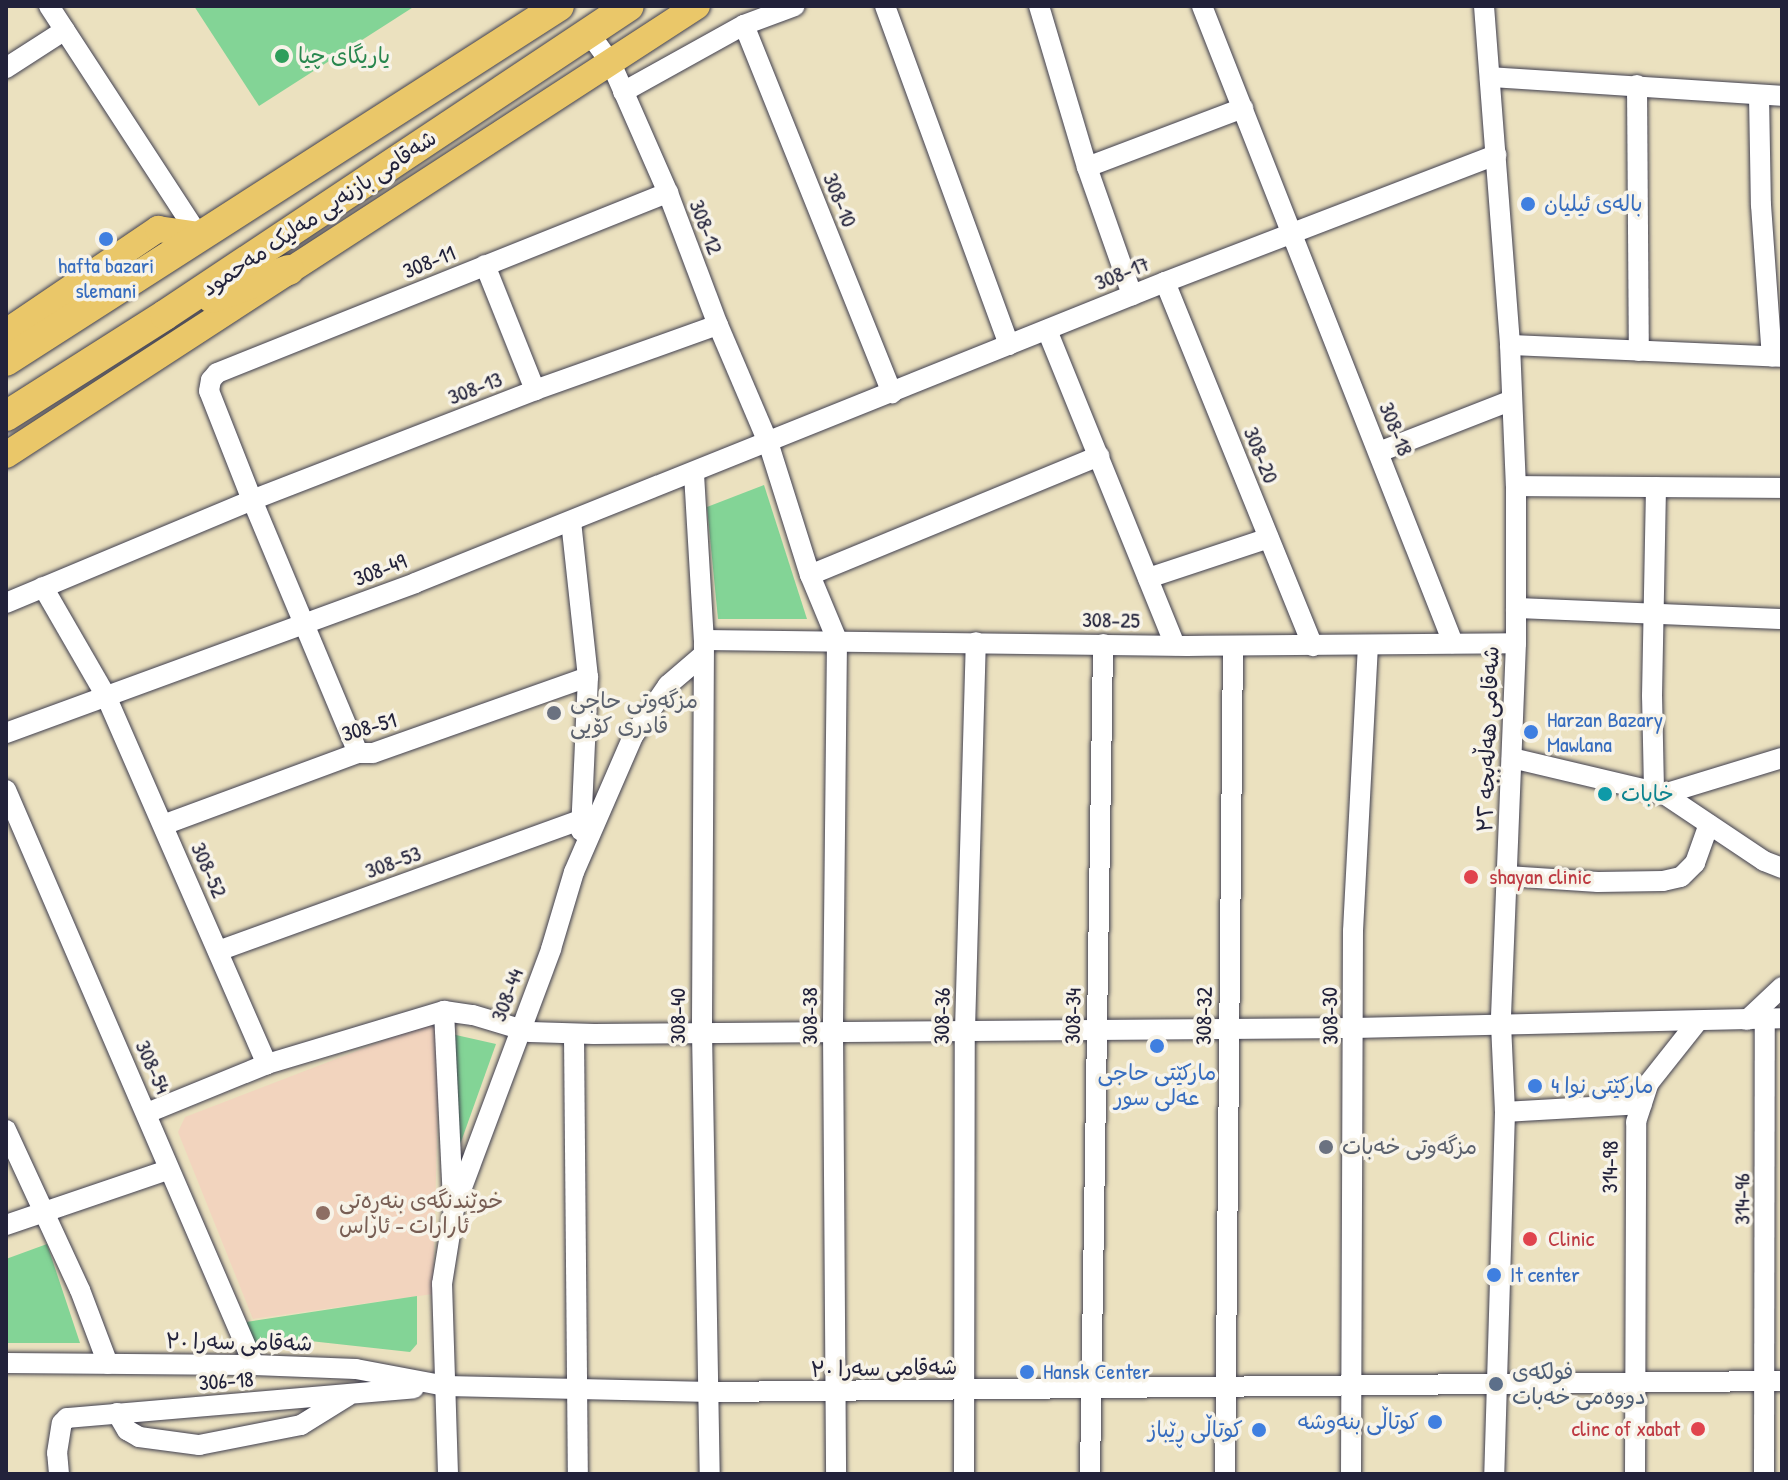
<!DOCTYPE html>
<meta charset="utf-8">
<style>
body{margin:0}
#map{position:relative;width:1788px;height:1480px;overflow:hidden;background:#ebe1bf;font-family:"Patrick Hand","Playpen Sans Arabic",sans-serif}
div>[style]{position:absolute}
.built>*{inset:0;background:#f2d4be}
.green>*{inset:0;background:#83d496}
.roads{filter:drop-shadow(0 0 2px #403f4f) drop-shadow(0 0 2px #403f4f)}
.minor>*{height:20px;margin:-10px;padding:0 10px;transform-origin:10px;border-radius:10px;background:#fff}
.major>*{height:26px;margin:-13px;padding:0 13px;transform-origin:13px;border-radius:13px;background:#eac769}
.highway>*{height:30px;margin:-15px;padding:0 15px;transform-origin:15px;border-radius:15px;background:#eac769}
.dots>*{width:22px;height:22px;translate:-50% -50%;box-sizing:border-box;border:4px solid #f7f3e8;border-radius:50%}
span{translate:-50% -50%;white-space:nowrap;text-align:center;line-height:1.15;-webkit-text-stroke:7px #f7f3e8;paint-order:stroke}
.leisure-label{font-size:22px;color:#27864d}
.left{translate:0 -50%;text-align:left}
.street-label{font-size:22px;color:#22223b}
.shop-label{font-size:22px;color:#366cbe}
.right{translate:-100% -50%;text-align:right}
.worship-label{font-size:22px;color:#5b616d}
.culture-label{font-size:22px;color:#0d838f}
.health-label{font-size:22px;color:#be3a42}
.education-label{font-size:22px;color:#785e54}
.service-label{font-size:22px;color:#4e5e75}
.frame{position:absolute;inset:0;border:8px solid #22223b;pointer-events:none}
</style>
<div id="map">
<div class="built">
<div style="clip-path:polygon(440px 1019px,433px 1294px,253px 1319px,178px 1132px,185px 1117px)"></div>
</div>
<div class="green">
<div style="clip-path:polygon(194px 6px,415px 6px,259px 106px)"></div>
<div style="clip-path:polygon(764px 485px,807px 619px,718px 619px,707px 507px)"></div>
<div style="clip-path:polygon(447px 1033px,496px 1044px,457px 1153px)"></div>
<div style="clip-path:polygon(47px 1244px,80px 1343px,6px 1343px,6px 1259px)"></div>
<div style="clip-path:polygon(417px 1296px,417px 1344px,410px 1352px,310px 1341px,248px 1343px,240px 1323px)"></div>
</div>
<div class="roads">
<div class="minor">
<div style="left:49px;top:6px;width:273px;rotate:56.9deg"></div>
<div style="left:885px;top:6px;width:361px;rotate:69.9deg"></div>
<div style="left:1039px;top:6px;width:168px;rotate:73.4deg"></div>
<div style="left:1087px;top:167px;width:136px;rotate:70.6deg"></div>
<div style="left:1202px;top:6px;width:685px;rotate:68.49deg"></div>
<div style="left:1484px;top:6px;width:340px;rotate:85.6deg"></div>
<div style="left:1510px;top:345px;width:141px;rotate:87.6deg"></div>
<div style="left:1516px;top:486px;width:157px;rotate:90deg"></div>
<div style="left:1516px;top:643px;width:381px;rotate:92.3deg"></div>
<div style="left:1501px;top:1024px;width:88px;rotate:87.4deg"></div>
<div style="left:1505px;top:1112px;width:362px;rotate:91.7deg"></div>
<div style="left:744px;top:25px;width:397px;rotate:68.1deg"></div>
<div style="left:589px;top:33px;width:37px;rotate:54deg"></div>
<div style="left:611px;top:63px;width:142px;rotate:66.3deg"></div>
<div style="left:668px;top:193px;width:141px;rotate:69.3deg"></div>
<div style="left:718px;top:325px;width:127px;rotate:66.9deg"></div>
<div style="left:768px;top:442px;width:139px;rotate:72.5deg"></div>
<div style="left:810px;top:575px;width:70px;rotate:67.4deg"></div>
<div style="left:837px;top:640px;width:391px;rotate:90.6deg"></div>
<div style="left:833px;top:1031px;width:443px;rotate:89.6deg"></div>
<div style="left:6px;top:68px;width:70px;rotate:-32.8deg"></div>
<div style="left:1490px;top:77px;width:293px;rotate:3.7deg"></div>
<div style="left:1637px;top:85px;width:266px;rotate:89.6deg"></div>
<div style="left:623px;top:92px;width:138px;rotate:-29deg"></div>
<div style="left:744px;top:25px;width:54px;rotate:-20.4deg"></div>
<div style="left:1759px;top:95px;width:110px;rotate:89deg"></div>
<div style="left:1761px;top:205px;width:152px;rotate:85.9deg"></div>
<div style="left:1087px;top:167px;width:167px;rotate:-20.7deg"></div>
<div style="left:485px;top:265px;width:135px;rotate:68.2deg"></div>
<div style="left:1165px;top:282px;width:393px;rotate:67.9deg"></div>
<div style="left:1047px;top:330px;width:340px;rotate:67.9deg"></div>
<div style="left:1510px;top:345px;width:272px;rotate:2.5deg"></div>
<div style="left:1379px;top:452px;width:141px;rotate:-21.3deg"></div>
<div style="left:694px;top:474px;width:166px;rotate:86.6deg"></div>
<div style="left:704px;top:640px;width:392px;rotate:90.3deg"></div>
<div style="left:702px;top:1032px;width:442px;rotate:89deg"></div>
<div style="left:1516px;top:486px;width:266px;rotate:0.4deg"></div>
<div style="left:571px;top:521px;width:157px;rotate:83.8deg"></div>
<div style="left:588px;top:677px;width:154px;rotate:92.6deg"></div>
<div style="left:810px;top:575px;width:313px;rotate:-22.4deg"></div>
<div style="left:1148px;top:578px;width:127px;rotate:-18.3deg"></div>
<div style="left:43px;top:587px;width:126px;rotate:60deg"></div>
<div style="left:106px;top:696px;width:402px;rotate:66.4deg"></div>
<div style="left:6px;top:603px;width:267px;rotate:-22.7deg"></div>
<div style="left:252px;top:500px;width:304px;rotate:-21.2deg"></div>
<div style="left:535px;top:390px;width:194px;rotate:-19.6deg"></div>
<div style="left:1516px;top:608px;width:266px;rotate:2.4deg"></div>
<div style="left:704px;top:640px;width:483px;rotate:0.7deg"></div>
<div style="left:1187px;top:646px;width:329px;rotate:-0.5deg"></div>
<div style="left:6px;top:733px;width:436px;rotate:-20.1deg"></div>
<div style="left:415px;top:583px;width:808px;rotate:-21.87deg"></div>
<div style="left:1165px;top:282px;width:355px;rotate:-21deg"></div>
<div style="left:358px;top:753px;width:274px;rotate:-112.7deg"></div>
<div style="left:252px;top:500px;width:117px;rotate:-111.5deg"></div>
<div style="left:209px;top:391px;width:11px;rotate:-80deg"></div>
<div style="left:211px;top:380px;width:9px;rotate:-49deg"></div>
<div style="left:217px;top:373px;width:486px;rotate:-21.8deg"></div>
<div style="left:1512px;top:758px;width:156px;rotate:13.3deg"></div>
<div style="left:1664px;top:794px;width:120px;rotate:33.8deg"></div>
<div style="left:1764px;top:861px;width:19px;rotate:21deg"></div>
<div style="left:6px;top:790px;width:626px;rotate:66.67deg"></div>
<div style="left:1654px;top:790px;width:94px;rotate:-91.2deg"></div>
<div style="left:1652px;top:696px;width:209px;rotate:-88.9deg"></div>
<div style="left:1664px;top:794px;width:123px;rotate:-17deg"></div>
<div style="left:163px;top:825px;width:208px;rotate:-20.3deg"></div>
<div style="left:358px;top:753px;width:15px"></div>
<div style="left:373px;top:753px;width:228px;rotate:-19.5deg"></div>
<div style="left:1507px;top:876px;width:91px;rotate:3.8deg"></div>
<div style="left:1598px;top:882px;width:65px;rotate:-0.9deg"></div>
<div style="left:1663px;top:881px;width:18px;rotate:-13deg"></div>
<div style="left:1681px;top:877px;width:20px;rotate:-45deg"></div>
<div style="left:1695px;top:863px;width:41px;rotate:-70.3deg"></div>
<div style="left:218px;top:951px;width:388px;rotate:-19.9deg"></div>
<div style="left:444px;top:1011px;width:190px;rotate:87.3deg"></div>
<div style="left:1747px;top:1020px;width:48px;rotate:-43.3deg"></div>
<div style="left:574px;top:1034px;width:440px;rotate:89.5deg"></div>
<div style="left:1505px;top:1112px;width:137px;rotate:-3.3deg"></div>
<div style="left:147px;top:1113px;width:130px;rotate:-22.2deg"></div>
<div style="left:267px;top:1064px;width:185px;rotate:-16.7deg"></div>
<div style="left:444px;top:1011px;width:29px;rotate:8deg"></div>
<div style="left:473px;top:1015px;width:59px;rotate:16.6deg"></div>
<div style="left:530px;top:1032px;width:64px;rotate:1.8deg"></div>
<div style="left:594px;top:1034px;width:760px;rotate:-0.45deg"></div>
<div style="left:1354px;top:1028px;width:428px;rotate:-1.3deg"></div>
<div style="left:6px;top:1130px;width:176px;rotate:65.2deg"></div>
<div style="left:80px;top:1290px;width:79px;rotate:69.3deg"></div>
<div style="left:6px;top:1225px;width:171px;rotate:-18.8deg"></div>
<div style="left:6px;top:1363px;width:248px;rotate:0.5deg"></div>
<div style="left:254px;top:1365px;width:102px;rotate:2.2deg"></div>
<div style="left:356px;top:1369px;width:92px;rotate:10.7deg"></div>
<div style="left:446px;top:1386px;width:265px;rotate:1.3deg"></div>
<div style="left:711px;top:1392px;width:1071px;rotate:-0.59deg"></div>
<div style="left:117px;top:1413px;width:20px;rotate:60deg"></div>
<div style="left:127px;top:1430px;width:14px;rotate:30deg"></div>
<div style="left:139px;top:1437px;width:61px;rotate:7.6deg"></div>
<div style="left:199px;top:1445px;width:104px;rotate:-11.1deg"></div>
<div style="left:301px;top:1425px;width:55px;rotate:-31.7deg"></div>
<div style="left:59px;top:1474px;width:21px;rotate:-95deg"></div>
<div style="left:57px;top:1453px;width:30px;rotate:-81deg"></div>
<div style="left:62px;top:1423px;width:7px;rotate:-45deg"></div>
<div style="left:67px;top:1418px;width:348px;rotate:-4.9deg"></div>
<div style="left:448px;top:1474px;width:190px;rotate:-91.8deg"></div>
<div style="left:442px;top:1284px;width:76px;rotate:-80.9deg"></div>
<div style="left:454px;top:1209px;width:278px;rotate:-69.5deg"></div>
<div style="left:551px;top:949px;width:80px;rotate:-73.4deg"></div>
<div style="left:574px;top:872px;width:148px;rotate:-66.5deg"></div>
<div style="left:633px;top:736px;width:62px;rotate:-55.5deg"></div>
<div style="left:668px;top:685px;width:46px;rotate:-40.6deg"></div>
<div style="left:964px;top:1474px;width:444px;rotate:-89.9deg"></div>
<div style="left:965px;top:1030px;width:388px;rotate:-88.4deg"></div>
<div style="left:1090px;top:1474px;width:830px;rotate:-89.1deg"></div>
<div style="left:1225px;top:1474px;width:828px;rotate:-89.45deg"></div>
<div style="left:1351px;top:1474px;width:543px;rotate:-89.79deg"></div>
<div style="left:1353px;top:931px;width:285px;rotate:-87deg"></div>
<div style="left:1635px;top:1474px;width:352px;rotate:-89.8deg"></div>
<div style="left:1636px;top:1122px;width:40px;rotate:-72deg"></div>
<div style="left:1648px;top:1084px;width:80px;rotate:-51.6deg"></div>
<div style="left:1764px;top:1474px;width:456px;rotate:-89.9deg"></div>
</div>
<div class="major">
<div style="left:6px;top:332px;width:184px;rotate:-34.1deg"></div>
<div style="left:158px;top:229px;width:40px;rotate:8.5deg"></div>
<div style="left:6px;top:455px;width:824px;rotate:-33.02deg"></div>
</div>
<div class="highway">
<div style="left:212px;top:298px;width:82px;rotate:-20deg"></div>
<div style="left:6px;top:361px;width:657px;rotate:-32.7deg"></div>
<div style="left:6px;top:416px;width:188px;rotate:-32.4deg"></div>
<div style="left:165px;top:315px;width:557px;rotate:-33.66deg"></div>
</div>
</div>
<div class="dots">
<div style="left:282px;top:56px;background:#2e9e5b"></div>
<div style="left:1528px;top:204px;background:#3f7fe0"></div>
<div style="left:106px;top:239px;background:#3f7fe0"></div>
<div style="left:554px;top:713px;background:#6b7280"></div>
<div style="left:1531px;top:732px;background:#3f7fe0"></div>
<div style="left:1605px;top:794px;background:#0f9aa8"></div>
<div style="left:1471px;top:877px;background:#e0444e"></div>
<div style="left:1157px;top:1046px;background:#3f7fe0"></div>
<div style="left:1535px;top:1086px;background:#3f7fe0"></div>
<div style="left:1326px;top:1147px;background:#6b7280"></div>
<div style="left:323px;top:1213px;background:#8d6e63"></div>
<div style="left:1530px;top:1239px;background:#e0444e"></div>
<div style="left:1494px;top:1275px;background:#3f7fe0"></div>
<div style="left:1027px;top:1372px;background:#3f7fe0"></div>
<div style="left:1496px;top:1384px;background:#5c6f8a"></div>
<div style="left:1435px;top:1422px;background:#3f7fe0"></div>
<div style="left:1698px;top:1429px;background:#e0444e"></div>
<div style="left:1259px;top:1430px;background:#3f7fe0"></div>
</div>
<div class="leisure-label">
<span class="left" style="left:298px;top:56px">یاریگای چیا</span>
</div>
<div class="street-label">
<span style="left:840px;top:200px;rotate:68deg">308-10</span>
<span style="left:319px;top:213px;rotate:-34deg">شەقامی بازنەیی مەلیک مەحمود</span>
<span style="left:706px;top:227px;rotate:69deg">308-12</span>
<span style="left:429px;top:262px;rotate:-22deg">308-11</span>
<span style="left:1122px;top:273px;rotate:-22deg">308-17</span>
<span style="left:475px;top:388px;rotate:-21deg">308-13</span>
<span style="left:1396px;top:429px;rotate:68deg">308-18</span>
<span style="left:1261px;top:455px;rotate:68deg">308-20</span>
<span style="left:380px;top:570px;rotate:-21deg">308-49</span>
<span style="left:1111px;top:620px;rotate:1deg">308-25</span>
<span style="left:369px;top:727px;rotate:-16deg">308-51</span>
<span style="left:1488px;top:739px;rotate:-88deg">شەقامی هەڵەبجە ٣٢</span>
<span style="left:393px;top:862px;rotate:-20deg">308-53</span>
<span style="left:209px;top:870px;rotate:66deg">308-52</span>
<span style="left:507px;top:995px;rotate:-69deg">308-44</span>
<span style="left:678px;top:1016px;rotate:-90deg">308-40</span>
<span style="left:810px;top:1016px;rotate:-90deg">308-38</span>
<span style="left:942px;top:1016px;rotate:-89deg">308-36</span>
<span style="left:1073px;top:1016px;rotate:-89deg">308-34</span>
<span style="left:1204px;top:1016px;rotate:-89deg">308-32</span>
<span style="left:1330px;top:1016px;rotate:-91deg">308-30</span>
<span style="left:153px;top:1067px;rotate:66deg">308-54</span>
<span style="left:1610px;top:1167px;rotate:-89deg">314-98</span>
<span style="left:1742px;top:1199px;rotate:-90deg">314-96</span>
<span style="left:239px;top:1342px;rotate:1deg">شەقامی سەرا ٣٠</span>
<span style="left:884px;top:1368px;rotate:-1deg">شەقامی سەرا ٣٠</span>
<span style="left:226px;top:1381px;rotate:-4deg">306-18</span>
</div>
<div class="shop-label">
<span class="left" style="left:1544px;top:204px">بالەی ئیلیان</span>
<span style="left:106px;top:278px">hafta bazari<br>slemani</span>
<span class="left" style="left:1547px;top:732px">Harzan Bazary<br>Mawlana</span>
<span style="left:1157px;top:1085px">مارکێتی حاجی<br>عەلی سور</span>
<span class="left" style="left:1551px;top:1086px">مارکێتی نوا 4</span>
<span class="left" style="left:1510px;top:1275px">It center</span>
<span class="left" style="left:1043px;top:1372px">Hansk Center</span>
<span class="right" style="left:1419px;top:1422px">کوتاڵی بنەوشە</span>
<span class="right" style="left:1243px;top:1430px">کوتاڵی ڕێباز</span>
</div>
<div class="worship-label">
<span class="left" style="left:570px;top:713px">مزگەوتی حاجی<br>قادری کۆیی</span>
<span class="left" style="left:1342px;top:1147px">مزگەوتی خەبات</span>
</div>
<div class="culture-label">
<span class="left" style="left:1621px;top:794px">خابات</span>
</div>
<div class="health-label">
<span class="left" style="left:1489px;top:877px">shayan clinic</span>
<span class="left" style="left:1548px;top:1239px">Clinic</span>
<span class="right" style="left:1680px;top:1429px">clinc of xabat</span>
</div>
<div class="education-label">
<span class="left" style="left:339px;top:1213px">خوێندنگەی بنەڕەتی<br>ئارارات - ئاراس</span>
</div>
<div class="service-label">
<span class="left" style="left:1512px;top:1384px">فولکه‌ی<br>دووه‌می خه‌بات</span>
</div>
<div class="frame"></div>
</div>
